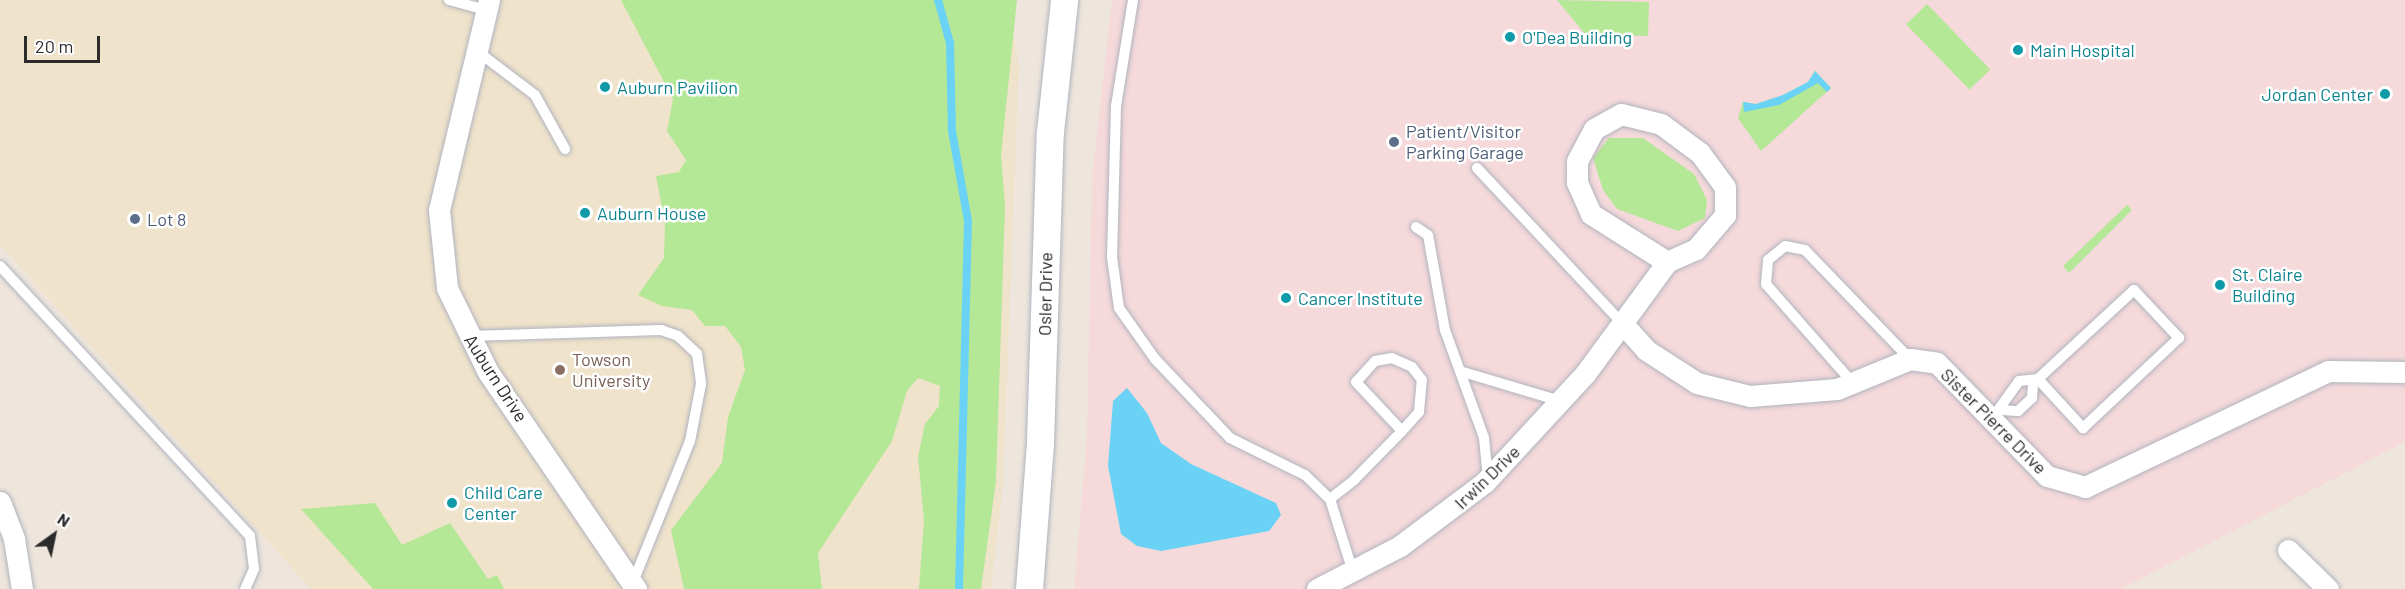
<!DOCTYPE html>
<style>
body{margin:0}
#map{position:relative;width:2405px;height:589px;overflow:hidden;background:#eee6dd;font-family:Barlow,sans-serif}
div>[style]{position:absolute}
.education>*{inset:0;background:#f0e3cb}
.medical>*{inset:0;background:#f5d9db}
.green>*{inset:0;background:#b4e796;transform-origin:0 0}
.water>*{inset:0;background:#6ad3f5}
.stream>*{height:8px;margin:-4px;padding:0 4px;transform-origin:4px;border-radius:4px;background:#6ad3f5}
.roads{filter:drop-shadow(0 0 2px #b1b4bf) drop-shadow(0 0 2px #b1b4bf)}
.service>*{height:10px;margin:-5px;padding:0 5px;transform-origin:5px;border-radius:5px;background:#fff}
.minor>*{height:21px;margin:-10.5px;padding:0 10.5px;transform-origin:10.5px;border-radius:10.5px;background:#fff}
.tertiary>*{height:27px;margin:-13.5px;padding:0 13.5px;transform-origin:13.5px;border-radius:13.5px;background:#fff}
.dots>*{width:16px;height:16px;translate:-50% -50%;box-sizing:border-box;border:3px solid #fff;border-radius:50%}
span{translate:-50% -50%;white-space:nowrap;text-align:center;line-height:1.15;-webkit-text-stroke:5px #fff;paint-order:stroke}
.culture-label{font-size:18px;color:#0d838f}
.left{translate:0 -50%;text-align:left}
.right{translate:-100% -50%;text-align:right}
.service-label{font-size:18px;color:#4e5e75}
.street-label{font-size:18px;color:#2b2b2b}
.education-label{font-size:18px;color:#785e54}
.north{position:absolute;left:24px;top:505px;width:60px;height:60px;-webkit-text-stroke:4px #fff;paint-order:stroke;rotate:33deg;font-size:16px;font-weight:700;line-height:24px;text-align:center;color:#2b2b2b}
.north::after{content:'';display:block;margin:auto;width:21px;height:27px;background:#2b2b2b;clip-path:polygon(50% 0,100% 100%,50% 72%,0 100%)}
.scale{position:absolute;left:24px;top:36px;width:76px;height:27px;box-sizing:border-box;border:3px solid #2b2b2b;border-top:0;padding-left:8px;font-size:18px;line-height:21px;white-space:nowrap;color:#2b2b2b;-webkit-text-stroke:4px #fff;paint-order:stroke}
</style>
<div id="map">
<div class="education">
<div style="clip-path:polygon(0 0,1008px 0,1019px 64px,1003px 486px,991px 589px,311px 589px,0 245px)"></div>
</div>
<div class="medical">
<div style="clip-path:polygon(1112px 0,2405px 0,2405px 442px,2121px 589px,1074px 589px,1087px 436px,1092px 178px)"></div>
</div>
<div class="green">
<div style="clip-path:polygon(621px 0,1017px 0,1001px 155px,1005px 206px,996px 481px,981px 589px,919px 589px,924px 520px,918px 457px,925px 424px,939px 406px,940px 386px,918px 378px,907px 391px,892px 441px,818px 553px,822px 589px,684px 589px,671px 530px,722px 463px,728px 417px,745px 370px,741px 347px,725px 326px,705px 326px,692px 310px,662px 306px,638px 295px,664px 258px,665px 223px,656px 176px,679px 172px,686px 160px,667px 131px,673px 99px)"></div>
<div style="clip-path:polygon(1557px 0,1649px 2px,1648px 36px,1585px 34px)"></div>
<div style="left:1927px;top:4px;width:91px;height:29px;rotate:46deg"></div>
<div style="clip-path:polygon(1815px 71px,1831px 88px,1761px 151px,1738px 118px,1743px 102px,1756px 104px,1783px 95px,1808px 82px)"></div>
<div style="clip-path:polygon(1609px 138px,1643px 138px,1694px 174px,1707px 200px,1705px 218px,1678px 231px,1617px 209px,1603px 190px,1593px 158px)"></div>
<div style="clip-path:polygon(2127px 205px,2132px 210px,2069px 273px,2063px 266px)"></div>
<div style="clip-path:polygon(375px 503px,402px 545px,450px 523px,488px 579px,497px 575px,504px 589px,373px 589px,301px 509px)"></div>
</div>
<div class="water">
<div style="clip-path:polygon(1815px 71px,1831px 88px,1827px 92px,1818px 83px,1779px 105px,1744px 112px,1743px 102px,1756px 104px,1783px 95px,1808px 82px)"></div>
<div style="clip-path:polygon(1127px 388px,1147px 413px,1161px 443px,1191px 464px,1276px 503px,1281px 515px,1269px 531px,1161px 551px,1137px 546px,1121px 534px,1108px 466px,1113px 401px)"></div>
</div>
<div class="stream">
<div style="left:938px;top:0;width:45px;rotate:74.4deg"></div>
<div style="left:950px;top:43px;width:88px;rotate:88.7deg"></div>
<div style="left:952px;top:131px;width:91px;rotate:79.9deg"></div>
<div style="left:968px;top:221px;width:368px;rotate:91.4deg"></div>
</div>
<div class="roads">
<div class="service">
<div style="left:449px;top:0;width:38px;rotate:15deg"></div>
<div style="left:1133px;top:0;width:107px;rotate:99.1deg"></div>
<div style="left:1116px;top:106px;width:151px;rotate:91.5deg"></div>
<div style="left:1112px;top:257px;width:51px;rotate:82.2deg"></div>
<div style="left:1119px;top:308px;width:62px;rotate:54.8deg"></div>
<div style="left:1155px;top:359px;width:109px;rotate:46.5deg"></div>
<div style="left:1230px;top:438px;width:84px;rotate:26.3deg"></div>
<div style="left:1305px;top:475px;width:35px;rotate:44deg"></div>
<div style="left:1330px;top:499px;width:77px;rotate:72.5deg"></div>
<div style="left:477px;top:51px;width:73px;rotate:37.2deg"></div>
<div style="left:535px;top:95px;width:62px;rotate:60.9deg"></div>
<div style="left:1477px;top:168px;width:212px;rotate:46.9deg"></div>
<div style="left:1416px;top:227px;width:14px;rotate:34deg"></div>
<div style="left:1428px;top:235px;width:97px;rotate:79.9deg"></div>
<div style="left:1445px;top:330px;width:115px;rotate:70.1deg"></div>
<div style="left:1484px;top:438px;width:41px;rotate:84.4deg"></div>
<div style="left:0;top:266px;width:368px;rotate:47.2deg"></div>
<div style="left:250px;top:536px;width:33px;rotate:83deg"></div>
<div style="left:254px;top:569px;width:22px;rotate:114deg"></div>
<div style="left:469px;top:336px;width:192px;rotate:-1.8deg"></div>
<div style="left:661px;top:330px;width:18px;rotate:19deg"></div>
<div style="left:678px;top:336px;width:26px;rotate:43deg"></div>
<div style="left:697px;top:354px;width:30px;rotate:82deg"></div>
<div style="left:701px;top:384px;width:58px;rotate:100.9deg"></div>
<div style="left:690px;top:441px;width:152px;rotate:112deg"></div>
<div style="left:1463px;top:372px;width:101px;rotate:16.6deg"></div>
<div style="left:1852px;top:382px;width:130px;rotate:-131.3deg"></div>
<div style="left:1766px;top:284px;width:24px;rotate:-85deg"></div>
<div style="left:1768px;top:260px;width:22px;rotate:-39deg"></div>
<div style="left:1785px;top:246px;width:20px;rotate:11deg"></div>
<div style="left:1805px;top:250px;width:151px;rotate:46.1deg"></div>
<div style="left:2002px;top:410px;width:16px;rotate:4deg"></div>
<div style="left:2018px;top:411px;width:19px;rotate:-43deg"></div>
<div style="left:2032px;top:398px;width:15px;rotate:-86deg"></div>
<div style="left:1991px;top:420px;width:48px;rotate:-54.3deg"></div>
<div style="left:2019px;top:381px;width:19px;rotate:-6deg"></div>
<div style="left:2038px;top:379px;width:67px;rotate:47.4deg"></div>
<div style="left:2083px;top:428px;width:132px;rotate:-43.2deg"></div>
<div style="left:2179px;top:338px;width:66px;rotate:-133.2deg"></div>
<div style="left:2134px;top:290px;width:131px;rotate:137.2deg"></div>
<div style="left:1330px;top:499px;width:31px;rotate:-38deg"></div>
<div style="left:1354px;top:480px;width:69px;rotate:-45.6deg"></div>
<div style="left:1402px;top:431px;width:25px;rotate:-48deg"></div>
<div style="left:1419px;top:412px;width:32px;rotate:-85deg"></div>
<div style="left:1422px;top:380px;width:16px;rotate:-128deg"></div>
<div style="left:1412px;top:367px;width:22px;rotate:-156deg"></div>
<div style="left:1392px;top:358px;width:17px;rotate:170deg"></div>
<div style="left:1375px;top:361px;width:28px;rotate:132deg"></div>
<div style="left:1356px;top:382px;width:67px;rotate:46.8deg"></div>
</div>
<div class="minor">
<div style="left:489px;top:0;width:216px;rotate:103.4deg"></div>
<div style="left:439px;top:210px;width:78px;rotate:84.1deg"></div>
<div style="left:447px;top:288px;width:93px;rotate:64deg"></div>
<div style="left:488px;top:372px;width:263px;rotate:55.7deg"></div>
<div style="left:1621px;top:114px;width:41px;rotate:14deg"></div>
<div style="left:1661px;top:124px;width:49px;rotate:36.6deg"></div>
<div style="left:1700px;top:153px;width:42px;rotate:53.7deg"></div>
<div style="left:1725px;top:187px;width:28px;rotate:90deg"></div>
<div style="left:1725px;top:215px;width:45px;rotate:130.5deg"></div>
<div style="left:1696px;top:249px;width:32px;rotate:156deg"></div>
<div style="left:1667px;top:262px;width:90px;rotate:-147.7deg"></div>
<div style="left:1591px;top:214px;width:35px;rotate:-114deg"></div>
<div style="left:1577px;top:182px;width:21px;rotate:-90deg"></div>
<div style="left:1577px;top:161px;width:36px;rotate:-62deg"></div>
<div style="left:1594px;top:129px;width:31px;rotate:-29deg"></div>
<div style="left:1622px;top:323px;width:36px;rotate:48deg"></div>
<div style="left:1646px;top:350px;width:61px;rotate:32.9deg"></div>
<div style="left:1697px;top:383px;width:55px;rotate:13.8deg"></div>
<div style="left:1750px;top:396px;width:87px;rotate:-4.6deg"></div>
<div style="left:1837px;top:389px;width:79px;rotate:-22.3deg"></div>
<div style="left:1910px;top:359px;width:27px;rotate:8deg"></div>
<div style="left:1937px;top:363px;width:158px;rotate:45.8deg"></div>
<div style="left:2047px;top:476px;width:40px;rotate:16deg"></div>
<div style="left:2085px;top:487px;width:269px;rotate:-25.5deg"></div>
<div style="left:2328px;top:371px;width:77px;rotate:0.7deg"></div>
<div style="left:0;top:502px;width:40px;rotate:69deg"></div>
<div style="left:14px;top:539px;width:51px;rotate:80.9deg"></div>
<div style="left:2288px;top:550px;width:56px;rotate:44.3deg"></div>
<div style="left:1317px;top:589px;width:93px;rotate:-27.4deg"></div>
<div style="left:1400px;top:546px;width:105px;rotate:-36.9deg"></div>
<div style="left:1484px;top:483px;width:149px;rotate:-47.2deg"></div>
<div style="left:1585px;top:374px;width:139px;rotate:-53.8deg"></div>
</div>
<div class="tertiary">
<div style="left:1029px;top:589px;width:147px;rotate:-85.7deg"></div>
<div style="left:1040px;top:442px;width:310px;rotate:-88.2deg"></div>
<div style="left:1050px;top:132px;width:133px;rotate:-83.9deg"></div>
</div>
</div>
<div class="dots">
<div style="left:1510px;top:37px;background:#0f9aa8"></div>
<div style="left:2018px;top:50px;background:#0f9aa8"></div>
<div style="left:605px;top:87px;background:#0f9aa8"></div>
<div style="left:2385px;top:94px;background:#0f9aa8"></div>
<div style="left:1394px;top:142px;background:#5c6f8a"></div>
<div style="left:585px;top:213px;background:#0f9aa8"></div>
<div style="left:135px;top:219px;background:#5c6f8a"></div>
<div style="left:2220px;top:285px;background:#0f9aa8"></div>
<div style="left:1286px;top:298px;background:#0f9aa8"></div>
<div style="left:560px;top:370px;background:#8d6e63"></div>
<div style="left:452px;top:503px;background:#0f9aa8"></div>
</div>
<div class="culture-label">
<span class="left" style="left:1522px;top:37px">O'Dea Building</span>
<span class="left" style="left:2030px;top:50px">Main Hospital</span>
<span class="left" style="left:617px;top:87px">Auburn Pavilion</span>
<span class="right" style="left:2373px;top:94px">Jordan Center</span>
<span class="left" style="left:597px;top:213px">Auburn House</span>
<span class="left" style="left:2232px;top:285px">St. Claire<br>Building</span>
<span class="left" style="left:1298px;top:298px">Cancer Institute</span>
<span class="left" style="left:464px;top:503px">Child Care<br>Center</span>
</div>
<div class="service-label">
<span class="left" style="left:1406px;top:142px">Patient/Visitor<br>Parking Garage</span>
<span class="left" style="left:147px;top:219px">Lot 8</span>
</div>
<div class="street-label">
<span style="left:1045px;top:294px;rotate:-89deg">Osler Drive</span>
<span style="left:496px;top:378px;rotate:57deg">Auburn Drive</span>
<span style="left:1994px;top:421px;rotate:45deg">Sister Pierre Drive</span>
<span style="left:1487px;top:477px;rotate:-44deg">Irwin Drive</span>
</div>
<div class="education-label">
<span class="left" style="left:572px;top:370px">Towson<br>University</span>
</div>
<div class="north">N</div>
<div class="scale">20 m</div>
</div>
